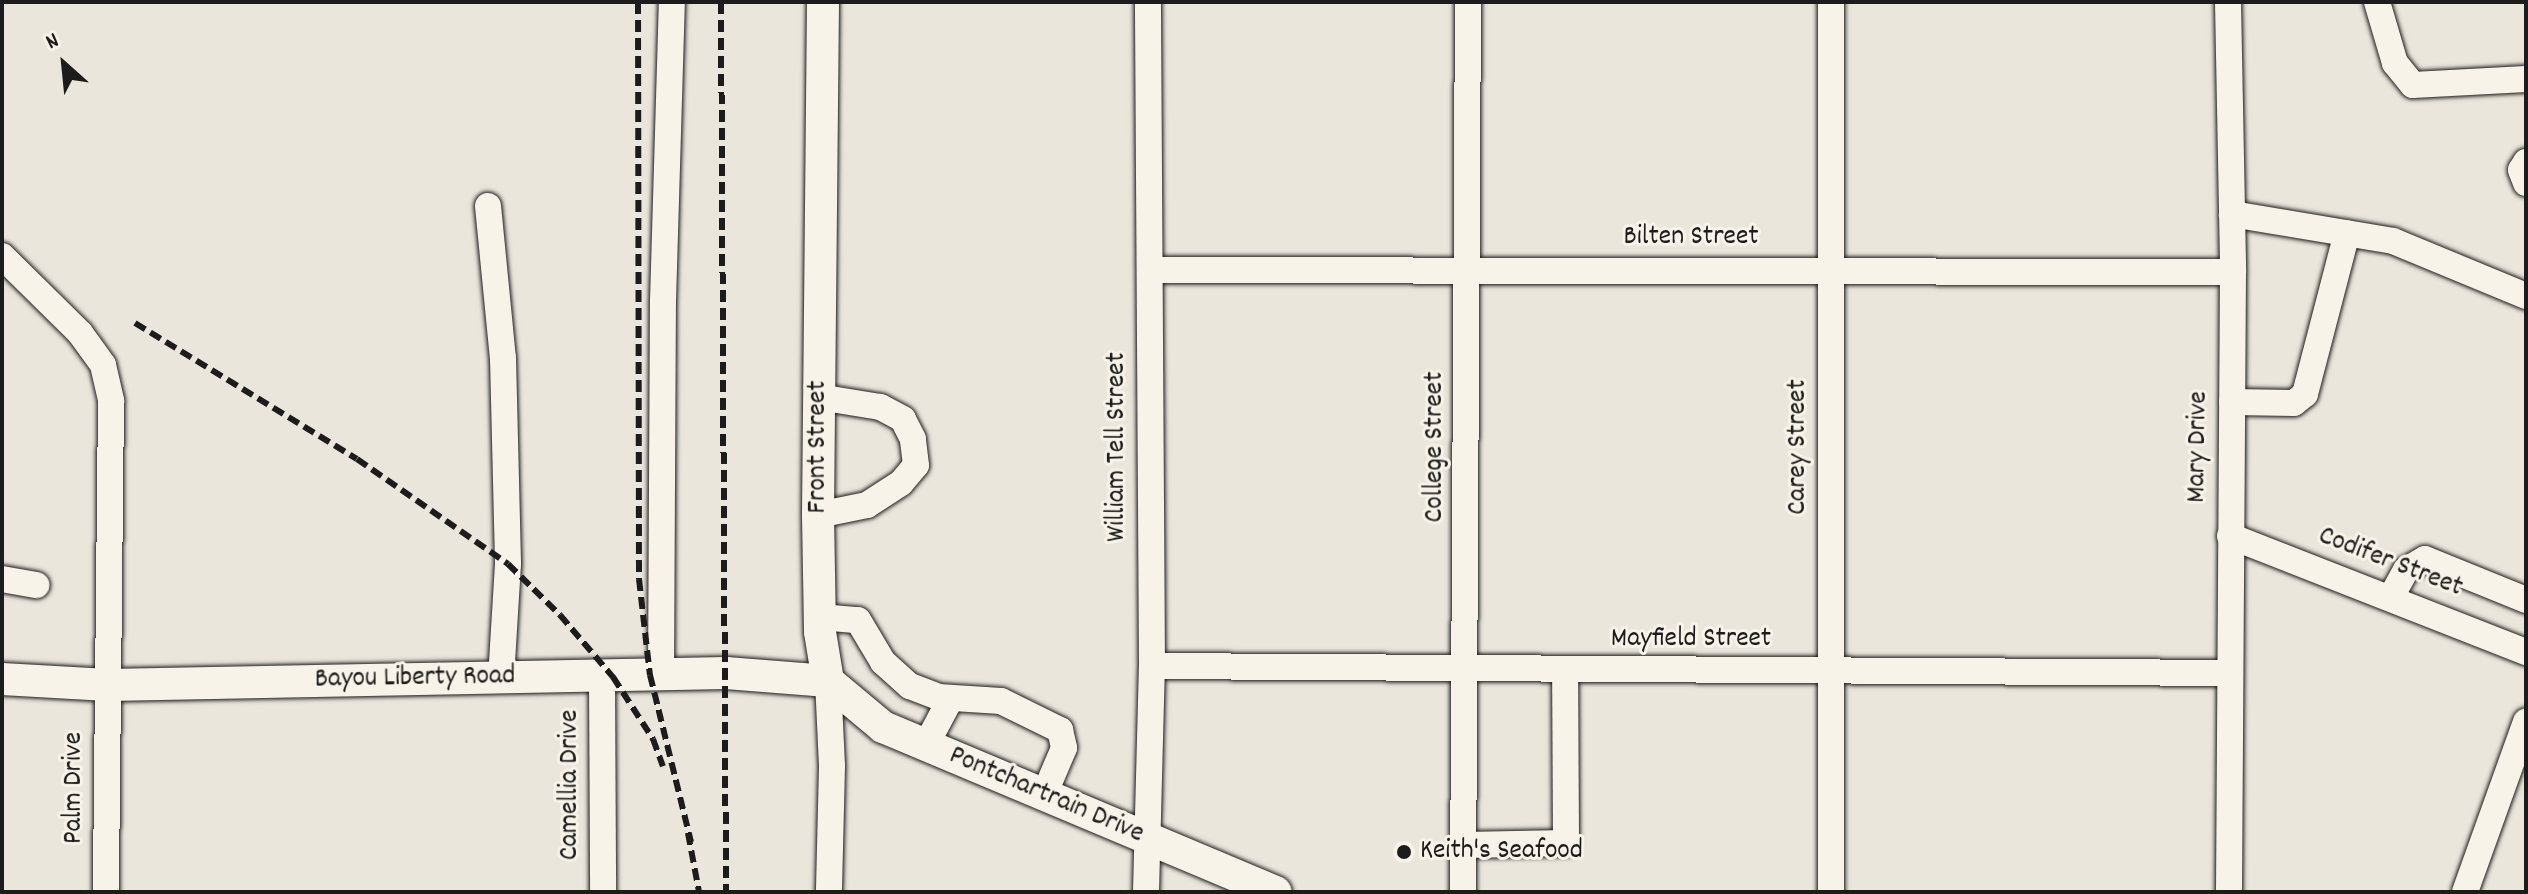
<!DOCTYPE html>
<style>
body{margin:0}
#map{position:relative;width:2528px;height:894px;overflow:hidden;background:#eae6dc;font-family:Dekko,sans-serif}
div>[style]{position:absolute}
.roads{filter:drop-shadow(0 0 2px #1c1c1c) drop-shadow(0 0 2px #1c1c1c)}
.minor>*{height:26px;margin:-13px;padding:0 13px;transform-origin:13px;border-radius:13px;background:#f7f3e8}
.major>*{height:32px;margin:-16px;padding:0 16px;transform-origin:16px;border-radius:16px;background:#f7f3e8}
.rail>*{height:6px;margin-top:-3px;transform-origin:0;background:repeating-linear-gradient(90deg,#1c1c1c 0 12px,transparent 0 18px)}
.dots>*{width:22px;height:22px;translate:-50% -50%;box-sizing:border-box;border:4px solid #f7f3e8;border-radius:50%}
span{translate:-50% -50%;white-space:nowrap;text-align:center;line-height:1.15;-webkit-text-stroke:6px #f7f3e8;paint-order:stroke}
.street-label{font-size:28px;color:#1c1c1c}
.poi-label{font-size:28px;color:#1c1c1c}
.left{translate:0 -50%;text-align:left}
.frame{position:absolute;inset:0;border:4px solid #1c1c1c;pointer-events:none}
.north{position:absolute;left:24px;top:24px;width:80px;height:80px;-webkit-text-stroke:6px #f7f3e8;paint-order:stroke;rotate:333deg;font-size:22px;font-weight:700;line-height:32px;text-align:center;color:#1c1c1c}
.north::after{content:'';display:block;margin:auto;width:28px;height:36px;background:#1c1c1c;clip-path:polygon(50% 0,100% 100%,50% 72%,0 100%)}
</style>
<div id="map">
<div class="roads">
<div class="minor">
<div style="left:2228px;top:2px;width:270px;rotate:88.9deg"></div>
<div style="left:2233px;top:272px;width:620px;rotate:90.37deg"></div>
<div style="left:2377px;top:2px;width:64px;rotate:73.6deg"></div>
<div style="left:2395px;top:63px;width:28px;rotate:51deg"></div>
<div style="left:2413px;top:85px;width:113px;rotate:-3deg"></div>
<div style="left:2526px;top:162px;width:9px;rotate:122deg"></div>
<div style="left:2521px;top:170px;width:14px;rotate:69deg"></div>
<div style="left:488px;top:206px;width:153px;rotate:84.4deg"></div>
<div style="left:503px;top:358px;width:206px;rotate:88.6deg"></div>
<div style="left:508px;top:564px;width:113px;rotate:93.5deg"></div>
<div style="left:2232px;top:214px;width:163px;rotate:9.5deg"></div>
<div style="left:2393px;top:241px;width:144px;rotate:22.5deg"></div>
<div style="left:2px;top:256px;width:110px;rotate:44.6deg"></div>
<div style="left:80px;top:333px;width:39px;rotate:54deg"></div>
<div style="left:103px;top:365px;width:37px;rotate:77deg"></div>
<div style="left:111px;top:401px;width:491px;rotate:90.6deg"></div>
<div style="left:1150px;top:270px;width:1083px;rotate:0.11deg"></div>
<div style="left:2232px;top:402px;width:62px;rotate:0.9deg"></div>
<div style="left:2294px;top:403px;width:14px;rotate:-39deg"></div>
<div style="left:2305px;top:394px;width:166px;rotate:-75.4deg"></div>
<div style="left:818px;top:515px;width:50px;rotate:-11.5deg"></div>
<div style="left:867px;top:505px;width:40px;rotate:-32.9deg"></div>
<div style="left:901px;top:483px;width:23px;rotate:-50deg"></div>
<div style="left:916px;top:465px;width:26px;rotate:-97deg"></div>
<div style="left:913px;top:439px;width:22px;rotate:-117deg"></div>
<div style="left:903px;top:419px;width:26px;rotate:-152deg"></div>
<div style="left:880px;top:407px;width:62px;rotate:-170.7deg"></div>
<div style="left:2230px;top:536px;width:318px;rotate:21.4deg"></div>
<div style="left:2px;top:579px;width:35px;rotate:10deg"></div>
<div style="left:2391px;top:597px;width:31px;rotate:-61deg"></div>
<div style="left:2406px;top:570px;width:22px;rotate:-30deg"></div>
<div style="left:2425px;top:559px;width:109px;rotate:22.1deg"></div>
<div style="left:820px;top:617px;width:38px;rotate:5deg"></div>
<div style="left:858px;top:620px;width:49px;rotate:59.2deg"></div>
<div style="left:883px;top:662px;width:36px;rotate:42deg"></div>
<div style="left:910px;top:686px;width:30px;rotate:21deg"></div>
<div style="left:938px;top:697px;width:63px;rotate:3.6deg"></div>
<div style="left:1001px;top:701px;width:66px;rotate:26.2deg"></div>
<div style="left:1060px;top:730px;width:18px;rotate:77deg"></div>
<div style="left:1064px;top:748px;width:51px;rotate:113.1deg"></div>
<div style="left:1152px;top:666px;width:1078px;rotate:0.37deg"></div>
<div style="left:661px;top:676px;width:375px;rotate:-89.7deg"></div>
<div style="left:663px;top:301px;width:299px;rotate:-88.3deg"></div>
<div style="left:602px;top:678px;width:214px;rotate:89.7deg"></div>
<div style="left:828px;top:681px;width:85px;rotate:87.3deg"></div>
<div style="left:832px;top:766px;width:126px;rotate:91.4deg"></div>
<div style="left:926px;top:745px;width:53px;rotate:-62deg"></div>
<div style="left:1464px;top:845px;width:102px;rotate:-1.1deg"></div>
<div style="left:1566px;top:843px;width:171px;rotate:-90.3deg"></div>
<div style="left:1146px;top:892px;width:226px;rotate:-88.5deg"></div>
<div style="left:1152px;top:666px;width:664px;rotate:-90.35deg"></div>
<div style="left:1463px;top:892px;width:890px;rotate:-89.68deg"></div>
<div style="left:1831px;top:892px;width:890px;rotate:-90deg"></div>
<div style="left:2465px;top:892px;width:181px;rotate:-70.3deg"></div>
</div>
<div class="major">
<div style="left:823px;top:2px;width:513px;rotate:90.56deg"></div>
<div style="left:818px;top:515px;width:117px;rotate:89deg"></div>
<div style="left:820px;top:632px;width:50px;rotate:80.7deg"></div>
<div style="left:2px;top:679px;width:106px;rotate:3.2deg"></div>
<div style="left:108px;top:685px;width:618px;rotate:-1.11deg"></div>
<div style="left:726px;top:673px;width:102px;rotate:4.5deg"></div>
<div style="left:828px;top:681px;width:72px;rotate:39.9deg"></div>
<div style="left:883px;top:727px;width:426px;rotate:22.8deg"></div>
</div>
</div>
<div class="rail">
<div style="left:638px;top:2px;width:577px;rotate:89.9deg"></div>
<div style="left:639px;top:579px;width:97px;rotate:83.5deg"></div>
<div style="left:650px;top:675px;width:172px;rotate:76.2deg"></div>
<div style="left:721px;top:2px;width:890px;rotate:89.68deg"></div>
<div style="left:135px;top:323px;width:260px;rotate:31.5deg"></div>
<div style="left:357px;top:459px;width:184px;rotate:34.8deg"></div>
<div style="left:508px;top:564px;width:73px;rotate:44.4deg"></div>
<div style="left:560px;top:615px;width:82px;rotate:49.5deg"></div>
<div style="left:613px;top:677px;width:74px;rotate:57.2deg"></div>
<div style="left:653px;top:739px;width:29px;rotate:70deg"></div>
<div style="left:688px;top:833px;width:60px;rotate:79.4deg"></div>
</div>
<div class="dots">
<div style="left:1404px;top:852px;background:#1c1c1c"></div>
</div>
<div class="street-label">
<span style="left:1691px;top:238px">Bilten Street</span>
<span style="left:819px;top:447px;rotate:-90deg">Front Street</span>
<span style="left:1118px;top:447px;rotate:-90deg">William Tell Street</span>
<span style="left:1436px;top:447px;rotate:-90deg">College Street</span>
<span style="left:1799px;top:447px;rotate:-90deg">Carey Street</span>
<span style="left:2199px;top:447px;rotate:-89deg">Mary Drive</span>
<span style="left:2390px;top:563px;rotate:21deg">Codifer Street</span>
<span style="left:1691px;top:640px">Mayfield Street</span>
<span style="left:415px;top:679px;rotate:-1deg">Bayou Liberty Road</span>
<span style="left:571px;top:785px;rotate:-90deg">Camellia Drive</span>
<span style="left:75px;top:788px;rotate:-90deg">Palm Drive</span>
<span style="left:1046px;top:796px;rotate:23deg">Pontchartrain Drive</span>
</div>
<div class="poi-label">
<span class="left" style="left:1420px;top:852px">Keith's Seafood</span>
</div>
<div class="frame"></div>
<div class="north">N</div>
</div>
